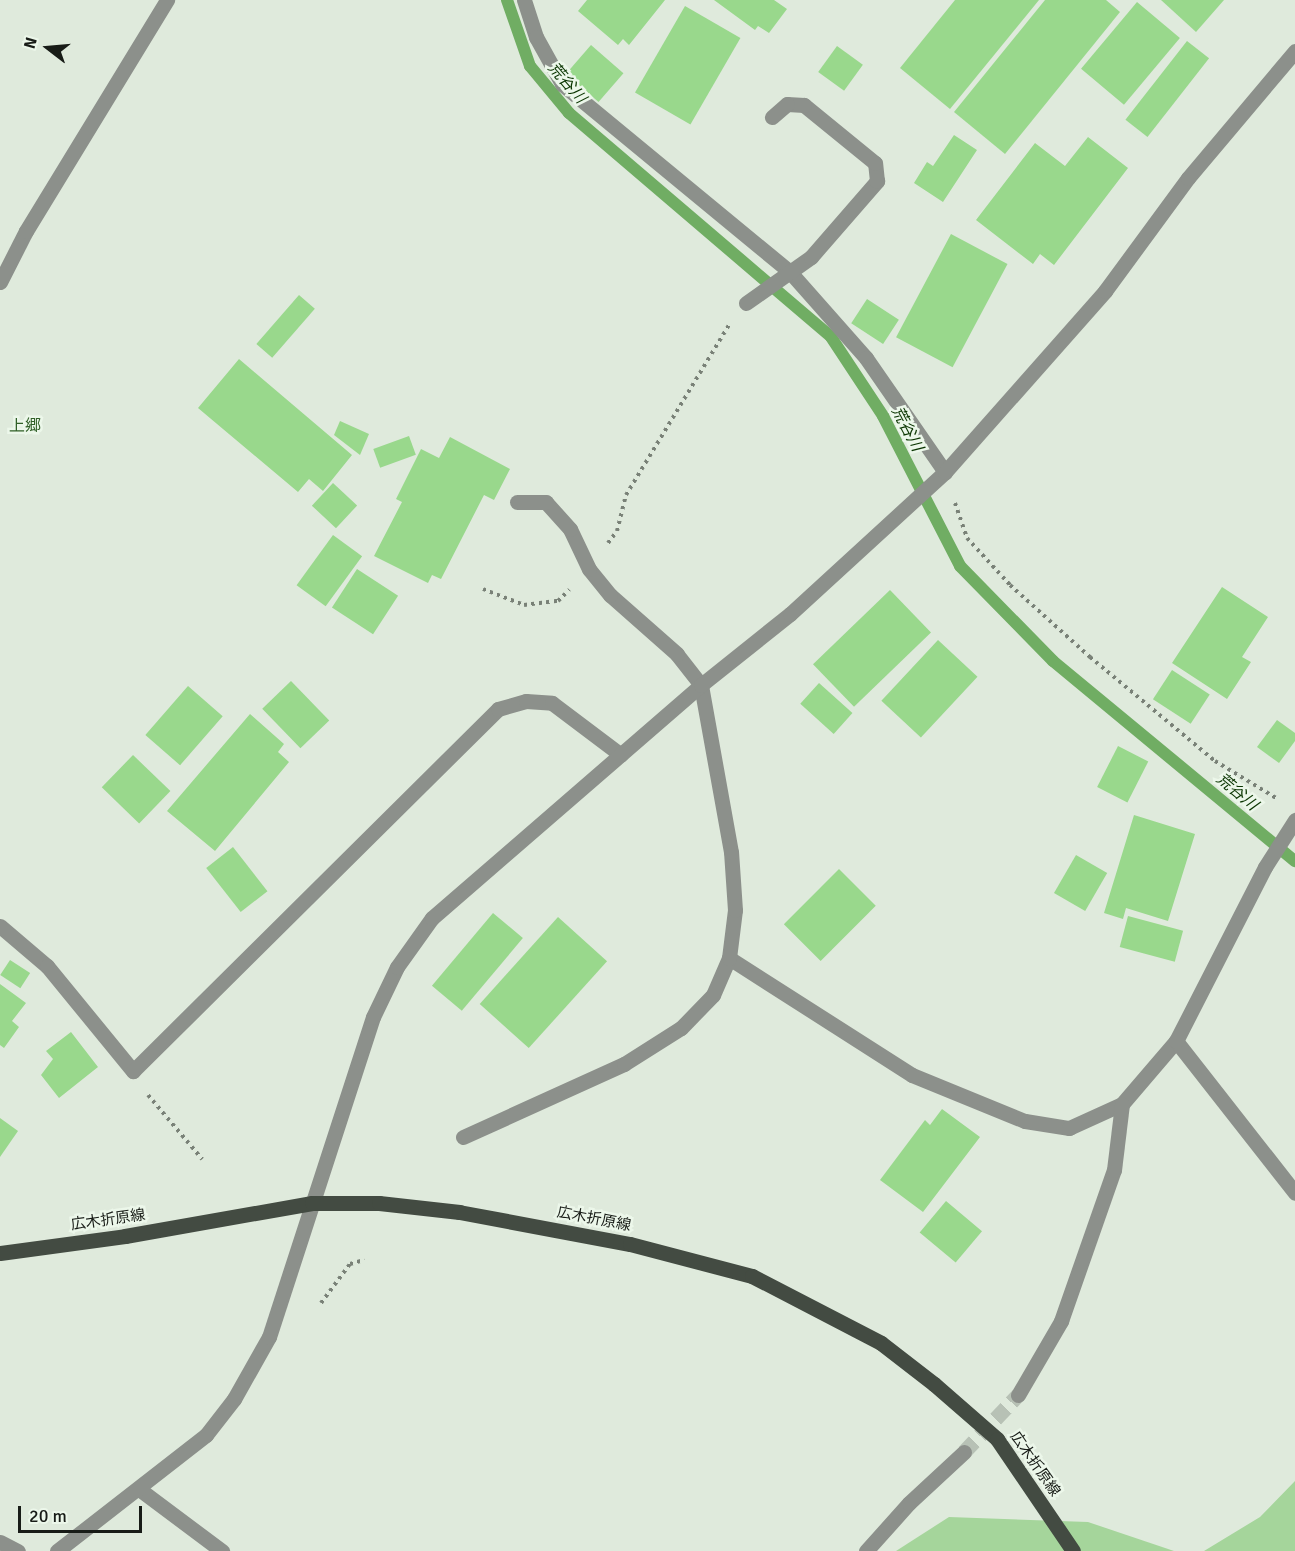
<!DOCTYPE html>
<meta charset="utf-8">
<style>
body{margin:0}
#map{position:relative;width:1295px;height:1551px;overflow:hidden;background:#dfeadc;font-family:Signika,"Noto Sans JP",sans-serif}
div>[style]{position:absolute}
.green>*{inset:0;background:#a5d59b}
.stream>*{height:12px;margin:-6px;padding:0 6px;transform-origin:6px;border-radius:6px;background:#70ad63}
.building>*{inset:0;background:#99d88c;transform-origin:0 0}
.minor-tunnel>*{height:15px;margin-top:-7.5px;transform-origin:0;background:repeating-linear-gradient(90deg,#b7c1b5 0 15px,transparent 0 23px)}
.path>*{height:4px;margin-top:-2px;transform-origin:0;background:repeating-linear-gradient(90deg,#798177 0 3px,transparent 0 7.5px)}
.minor>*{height:15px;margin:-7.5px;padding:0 7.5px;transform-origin:7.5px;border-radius:7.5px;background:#8c908b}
.major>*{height:15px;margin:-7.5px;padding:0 7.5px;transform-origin:7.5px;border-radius:7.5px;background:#434b42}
span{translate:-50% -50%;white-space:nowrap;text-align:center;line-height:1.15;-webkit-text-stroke:5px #ecf7ea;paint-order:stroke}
.street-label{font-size:15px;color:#181c17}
.water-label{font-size:16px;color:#0a3501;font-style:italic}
.neighbourhood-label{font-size:16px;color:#316028}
.north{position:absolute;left:18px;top:18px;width:60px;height:60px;-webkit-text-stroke:4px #ecf7ea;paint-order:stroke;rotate:286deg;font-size:16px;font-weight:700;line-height:24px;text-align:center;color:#181c17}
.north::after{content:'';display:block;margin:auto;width:21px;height:27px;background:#181c17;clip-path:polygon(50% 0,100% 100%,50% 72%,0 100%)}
.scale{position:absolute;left:18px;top:1506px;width:124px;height:27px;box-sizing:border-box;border:3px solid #181c17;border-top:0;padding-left:8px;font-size:18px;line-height:21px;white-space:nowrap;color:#181c17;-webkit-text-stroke:4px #ecf7ea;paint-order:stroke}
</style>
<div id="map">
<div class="green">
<div style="clip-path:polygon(1295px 1481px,1295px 1551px,1204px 1551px,1260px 1517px)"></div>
<div style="clip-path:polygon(949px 1517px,1088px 1522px,1174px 1551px,896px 1551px)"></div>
</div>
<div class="stream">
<div style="left:507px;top:0;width:70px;rotate:70.8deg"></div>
<div style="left:530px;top:66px;width:61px;rotate:50.3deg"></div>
<div style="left:569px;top:113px;width:345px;rotate:40.5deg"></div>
<div style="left:831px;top:337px;width:95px;rotate:56.6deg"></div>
<div style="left:883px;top:416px;width:169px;rotate:62.8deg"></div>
<div style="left:960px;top:566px;width:133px;rotate:45.6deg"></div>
<div style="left:1053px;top:661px;width:314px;rotate:39.6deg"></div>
</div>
<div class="building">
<div style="clip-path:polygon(587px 0,665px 0,629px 45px,623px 39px,618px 45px,578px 11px)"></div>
<div style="clip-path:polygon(714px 0,774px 0,787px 9px,769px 33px,758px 26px,755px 30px)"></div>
<div style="clip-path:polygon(955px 0,1039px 0,950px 109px,900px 68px)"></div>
<div style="clip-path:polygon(1045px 0,1106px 0,1120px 12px,1005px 154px,954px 112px)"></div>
<div style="clip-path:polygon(1161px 0,1224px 0,1196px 32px)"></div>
<div style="left:1137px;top:2px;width:56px;height:87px;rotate:40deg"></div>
<div style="left:685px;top:6px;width:64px;height:100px;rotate:30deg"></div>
<div style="left:1187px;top:41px;width:28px;height:100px;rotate:38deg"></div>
<div style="left:591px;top:45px;width:43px;height:38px;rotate:41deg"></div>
<div style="left:837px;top:46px;width:32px;height:32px;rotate:36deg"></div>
<div style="clip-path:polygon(954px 135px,977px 150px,943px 202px,914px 183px,927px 162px,933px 166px)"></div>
<div style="clip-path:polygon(1088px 137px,1128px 168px,1054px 265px,1040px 254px,1033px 264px,976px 220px,1035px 143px,1065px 166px)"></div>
<div style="left:951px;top:234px;width:64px;height:117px;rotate:28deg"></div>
<div style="left:299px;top:295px;width:21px;height:65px;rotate:41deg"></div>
<div style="left:867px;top:299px;width:38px;height:29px;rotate:33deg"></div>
<div style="clip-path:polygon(239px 359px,352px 455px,323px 491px,309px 479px,298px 492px,198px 408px)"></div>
<div style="clip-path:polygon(340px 421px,369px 434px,360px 455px,334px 435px)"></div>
<div style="left:409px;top:436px;width:20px;height:38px;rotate:70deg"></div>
<div style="clip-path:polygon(450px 437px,510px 469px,494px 500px,484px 495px,441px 579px,432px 575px,428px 583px,374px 556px,402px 502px,396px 499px,421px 449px,439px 458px)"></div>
<div style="left:333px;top:483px;width:33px;height:31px;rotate:43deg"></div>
<div style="left:333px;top:535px;width:36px;height:62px;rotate:36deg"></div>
<div style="left:357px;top:569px;width:49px;height:46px;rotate:33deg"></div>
<div style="clip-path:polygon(1222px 587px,1268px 617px,1242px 657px,1251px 662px,1227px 699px,1172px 663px)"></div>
<div style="left:890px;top:590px;width:59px;height:107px;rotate:46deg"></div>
<div style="left:938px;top:640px;width:54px;height:83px;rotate:43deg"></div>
<div style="left:1172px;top:670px;width:45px;height:35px;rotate:33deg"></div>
<div style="left:291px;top:681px;width:55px;height:40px;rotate:46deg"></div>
<div style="left:819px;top:683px;width:45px;height:28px;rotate:42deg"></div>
<div style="left:188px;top:686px;width:46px;height:65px;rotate:41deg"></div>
<div style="clip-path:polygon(250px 714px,284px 744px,278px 752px,289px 762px,215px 851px,167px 811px)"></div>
<div style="clip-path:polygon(1277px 720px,1295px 733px,1295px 741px,1279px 763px,1257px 747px)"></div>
<div style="left:1118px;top:746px;width:34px;height:46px;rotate:27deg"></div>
<div style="left:133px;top:755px;width:52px;height:45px;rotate:44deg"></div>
<div style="clip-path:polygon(1134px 815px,1195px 834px,1168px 921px,1126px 908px,1123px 919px,1104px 913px)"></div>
<div style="left:233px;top:847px;width:56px;height:34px;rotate:52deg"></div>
<div style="left:1076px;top:855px;width:36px;height:44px;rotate:30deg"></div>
<div style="left:839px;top:869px;width:52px;height:78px;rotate:45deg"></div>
<div style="left:493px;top:913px;width:39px;height:95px;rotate:40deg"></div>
<div style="left:1128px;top:916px;width:57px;height:32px;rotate:15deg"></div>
<div style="left:558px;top:917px;width:66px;height:117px;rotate:42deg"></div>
<div style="left:10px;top:960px;width:24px;height:18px;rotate:33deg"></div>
<div style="clip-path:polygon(0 984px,26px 1003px,12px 1021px,19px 1027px,4px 1048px,0 1045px)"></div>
<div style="clip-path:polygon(71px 1032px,98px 1067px,59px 1098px,41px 1075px,53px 1059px,46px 1051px)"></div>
<div style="clip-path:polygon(942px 1109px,980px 1137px,923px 1212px,880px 1180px,925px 1120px,930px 1125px)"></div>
<div style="clip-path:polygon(0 1118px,18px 1131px,0 1157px)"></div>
<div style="left:946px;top:1201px;width:47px;height:41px;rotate:40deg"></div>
</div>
<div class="minor-tunnel">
<div style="left:964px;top:1452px;width:79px;rotate:-46.5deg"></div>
</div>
<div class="path">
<div style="left:955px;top:503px;width:37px;rotate:71deg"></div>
<div style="left:967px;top:538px;width:64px;rotate:47.5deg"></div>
<div style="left:1010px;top:585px;width:108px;rotate:42deg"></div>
<div style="left:1090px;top:657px;width:163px;rotate:39.8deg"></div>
<div style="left:1215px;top:761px;width:71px;rotate:31.2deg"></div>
<div style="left:608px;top:543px;width:15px;rotate:-53deg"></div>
<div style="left:617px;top:531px;width:37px;rotate:-76deg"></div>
<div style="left:626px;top:495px;width:199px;rotate:-58.8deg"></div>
<div style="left:483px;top:589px;width:44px;rotate:21.3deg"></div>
<div style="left:524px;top:605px;width:34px;rotate:-7deg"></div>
<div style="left:558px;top:601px;width:16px;rotate:-45deg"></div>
<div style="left:148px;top:1095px;width:84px;rotate:49.8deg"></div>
<div style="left:321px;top:1303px;width:49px;rotate:-53.4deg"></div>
<div style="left:350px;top:1264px;width:15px;rotate:-16deg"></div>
</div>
<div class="minor">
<div style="left:524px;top:0;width:39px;rotate:72deg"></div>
<div style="left:536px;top:37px;width:54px;rotate:61deg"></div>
<div style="left:562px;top:84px;width:296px;rotate:39.5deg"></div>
<div style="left:790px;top:272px;width:115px;rotate:48.5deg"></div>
<div style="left:866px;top:358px;width:139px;rotate:55.3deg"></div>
<div style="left:0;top:282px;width:57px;rotate:-63deg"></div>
<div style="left:26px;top:231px;width:271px;rotate:-58.6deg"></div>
<div style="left:746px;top:303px;width:80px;rotate:-35.3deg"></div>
<div style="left:811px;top:257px;width:101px;rotate:-49deg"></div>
<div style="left:877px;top:181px;width:18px;rotate:-96deg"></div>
<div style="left:875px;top:163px;width:92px;rotate:-140.8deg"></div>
<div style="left:804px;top:105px;width:17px;rotate:-177deg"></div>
<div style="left:787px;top:104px;width:20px;rotate:139deg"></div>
<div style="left:0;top:926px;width:62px;rotate:40.4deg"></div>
<div style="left:47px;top:966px;width:136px;rotate:50.7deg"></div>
<div style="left:133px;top:1071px;width:514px;rotate:-44.76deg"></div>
<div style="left:498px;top:709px;width:29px;rotate:-16deg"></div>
<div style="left:526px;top:701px;width:26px;rotate:4deg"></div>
<div style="left:552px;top:703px;width:86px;rotate:37deg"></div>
<div style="left:729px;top:958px;width:217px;rotate:32.6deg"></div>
<div style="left:912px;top:1075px;width:122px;rotate:22.2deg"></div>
<div style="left:1025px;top:1121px;width:45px;rotate:9deg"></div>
<div style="left:1069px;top:1128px;width:58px;rotate:-24.4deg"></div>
<div style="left:1122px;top:1104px;width:83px;rotate:-49.4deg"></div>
<div style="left:1176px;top:1041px;width:193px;rotate:51.9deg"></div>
<div style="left:1176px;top:1041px;width:195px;rotate:-62.9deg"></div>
<div style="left:1265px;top:867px;width:56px;rotate:-57.4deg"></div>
<div style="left:463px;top:1137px;width:177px;rotate:-24.4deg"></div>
<div style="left:624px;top:1064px;width:67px;rotate:-32.3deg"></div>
<div style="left:681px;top:1028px;width:46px;rotate:-45.9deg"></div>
<div style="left:713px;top:995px;width:40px;rotate:-66.6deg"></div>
<div style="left:729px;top:958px;width:48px;rotate:-82.9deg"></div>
<div style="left:735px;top:910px;width:58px;rotate:-93.9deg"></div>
<div style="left:731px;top:852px;width:170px;rotate:-100.2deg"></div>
<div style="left:701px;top:685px;width:39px;rotate:-128deg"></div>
<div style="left:677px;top:654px;width:89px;rotate:-138.6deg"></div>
<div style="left:610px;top:595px;width:33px;rotate:-129deg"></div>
<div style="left:589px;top:569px;width:44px;rotate:-115.4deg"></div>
<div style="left:570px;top:529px;width:36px;rotate:-132deg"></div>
<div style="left:546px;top:502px;width:29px;rotate:180deg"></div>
<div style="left:1018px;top:1395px;width:86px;rotate:-59.8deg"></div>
<div style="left:1061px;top:1321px;width:160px;rotate:-70.7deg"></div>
<div style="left:1114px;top:1170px;width:66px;rotate:-83.1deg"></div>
<div style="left:139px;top:1489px;width:104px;rotate:36.8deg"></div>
<div style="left:0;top:1542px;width:20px;rotate:27deg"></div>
<div style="left:57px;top:1551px;width:189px;rotate:-37.9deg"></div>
<div style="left:206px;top:1435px;width:46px;rotate:-52.1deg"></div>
<div style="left:234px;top:1399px;width:71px;rotate:-60.6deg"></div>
<div style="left:269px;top:1337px;width:336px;rotate:-72deg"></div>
<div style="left:373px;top:1017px;width:55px;rotate:-64.4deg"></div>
<div style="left:397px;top:967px;width:60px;rotate:-54.5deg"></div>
<div style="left:432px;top:918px;width:356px;rotate:-40.9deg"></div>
<div style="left:701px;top:685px;width:114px;rotate:-38.6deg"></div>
<div style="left:790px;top:614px;width:210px;rotate:-42.5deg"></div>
<div style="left:945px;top:472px;width:242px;rotate:-48.5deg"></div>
<div style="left:1105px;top:291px;width:140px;rotate:-53.7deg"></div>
<div style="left:1188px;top:178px;width:166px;rotate:-49.9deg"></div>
<div style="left:866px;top:1551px;width:64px;rotate:-48.1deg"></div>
<div style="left:909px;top:1503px;width:75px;rotate:-42.8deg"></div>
</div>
<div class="major">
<div style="left:0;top:1253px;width:126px;rotate:-7.7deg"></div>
<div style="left:125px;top:1236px;width:190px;rotate:-10deg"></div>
<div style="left:312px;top:1203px;width:67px"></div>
<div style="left:379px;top:1203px;width:81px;rotate:6.4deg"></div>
<div style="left:459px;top:1212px;width:174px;rotate:10.6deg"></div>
<div style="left:630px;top:1244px;width:126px;rotate:14.7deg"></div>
<div style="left:752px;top:1276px;width:145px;rotate:27.4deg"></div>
<div style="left:881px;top:1343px;width:67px;rotate:37.7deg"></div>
<div style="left:934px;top:1384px;width:84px;rotate:41.1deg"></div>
<div style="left:997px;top:1439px;width:135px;rotate:55.8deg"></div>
</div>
<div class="street-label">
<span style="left:594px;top:1219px;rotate:11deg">広木折原線</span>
<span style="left:108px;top:1220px;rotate:-8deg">広木折原線</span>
<span style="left:1035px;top:1464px;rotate:55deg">広木折原線</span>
</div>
<div class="water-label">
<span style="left:567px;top:83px;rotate:49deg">荒谷川</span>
<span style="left:907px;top:429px;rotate:62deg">荒谷川</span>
<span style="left:1237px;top:792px;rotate:40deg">荒谷川</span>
</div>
<div class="neighbourhood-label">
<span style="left:25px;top:426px">上郷</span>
</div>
<div class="north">N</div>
<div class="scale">20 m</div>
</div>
